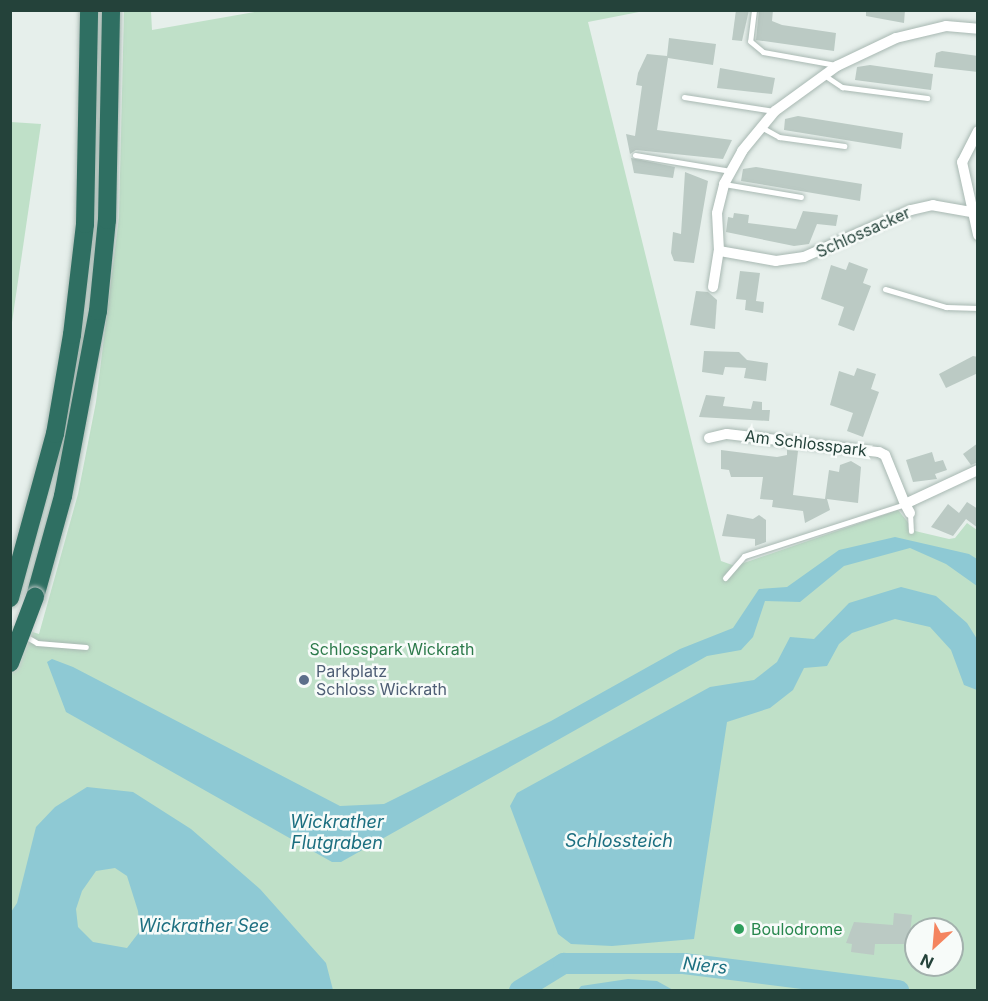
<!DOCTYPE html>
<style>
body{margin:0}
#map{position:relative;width:988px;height:1001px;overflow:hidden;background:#e6efeb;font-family:Inter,sans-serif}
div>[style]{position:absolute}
.green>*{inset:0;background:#bfe0c8}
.water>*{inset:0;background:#8ec9d4}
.river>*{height:21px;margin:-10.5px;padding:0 10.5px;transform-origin:10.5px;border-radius:10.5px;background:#8ec9d4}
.building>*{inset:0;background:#bbcac4}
.roads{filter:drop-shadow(0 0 2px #a8b8b2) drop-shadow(0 0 2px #a8b8b2)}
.service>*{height:5px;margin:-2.5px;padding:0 2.5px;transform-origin:2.5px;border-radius:2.5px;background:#fff}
.minor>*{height:10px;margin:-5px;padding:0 5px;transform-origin:5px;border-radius:5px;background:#fff}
.motorway>*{height:18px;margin:-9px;padding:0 9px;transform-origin:9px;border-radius:9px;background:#2f6f62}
.bridges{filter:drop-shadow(0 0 2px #c2cac8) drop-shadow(0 0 2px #c2cac8)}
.motorway-bridge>*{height:18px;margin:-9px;padding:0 9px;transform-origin:9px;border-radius:9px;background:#2f6f62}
.dots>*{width:16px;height:16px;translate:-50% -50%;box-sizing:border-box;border:3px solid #f7fbf9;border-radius:50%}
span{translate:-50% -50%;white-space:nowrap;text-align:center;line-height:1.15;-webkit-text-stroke:5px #f7fbf9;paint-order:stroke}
.street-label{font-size:16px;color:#24423a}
.park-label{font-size:16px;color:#2d7a4b}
.service-label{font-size:16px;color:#4e5e75}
.left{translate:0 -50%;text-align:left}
.leisure-label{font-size:16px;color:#27864d}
.water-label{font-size:18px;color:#1c6f80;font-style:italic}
.frame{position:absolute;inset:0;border:12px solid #24423a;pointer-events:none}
.north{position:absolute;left:904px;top:917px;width:60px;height:60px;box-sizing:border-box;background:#f7fbf9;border:2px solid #a3b1ad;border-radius:50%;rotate:206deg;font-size:16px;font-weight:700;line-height:24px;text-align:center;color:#24423a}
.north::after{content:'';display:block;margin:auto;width:21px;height:27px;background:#f4845f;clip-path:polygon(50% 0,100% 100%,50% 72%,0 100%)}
</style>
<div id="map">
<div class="green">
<div style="clip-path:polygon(evenodd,266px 10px,644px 11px,588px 22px,721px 561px,735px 566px,898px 510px,915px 531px,949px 539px,955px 538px,967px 523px,977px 530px,977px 990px,11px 990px,10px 625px,39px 634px,78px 494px,96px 402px,119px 217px,124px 11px,151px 11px,152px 30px,266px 10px,916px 929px,952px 929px,952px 965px,916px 965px,916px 929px)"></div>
<div style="clip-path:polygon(11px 122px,41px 124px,11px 329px,10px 122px)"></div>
</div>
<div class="water">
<div style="clip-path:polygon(895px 537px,969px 554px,977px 559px,977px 586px,946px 564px,910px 548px,844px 566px,800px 602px,765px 601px,753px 637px,741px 650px,707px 656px,341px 862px,332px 862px,66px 712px,47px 662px,52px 659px,73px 667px,340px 806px,384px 804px,551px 721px,680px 649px,733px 628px,759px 589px,787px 587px,839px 550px)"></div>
<div style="clip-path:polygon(901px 587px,936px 596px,967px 623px,977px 639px,977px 690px,964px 685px,951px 650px,930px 627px,895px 619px,852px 633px,839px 644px,827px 666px,804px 668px,793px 690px,770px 708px,727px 722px,694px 939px,612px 946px,571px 944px,558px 934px,510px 806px,517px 793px,710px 687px,754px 680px,777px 662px,790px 637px,814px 639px,849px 603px)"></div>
<div style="clip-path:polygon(evenodd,87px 787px,133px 792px,191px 829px,260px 889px,326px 963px,333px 990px,11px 990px,11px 912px,17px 903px,36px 827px,55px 807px,87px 787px,115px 868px,127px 876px,138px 911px,140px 931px,127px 948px,93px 942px,78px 927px,76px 909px,82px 891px,96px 871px,115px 868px)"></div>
<div style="clip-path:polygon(628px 979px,657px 981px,673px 990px,578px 990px,581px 986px)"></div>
</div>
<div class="river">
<div style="left:519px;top:990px;width:52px;rotate:-31.5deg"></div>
<div style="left:563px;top:963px;width:120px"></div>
<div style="left:683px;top:963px;width:217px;rotate:7.2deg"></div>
</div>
<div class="building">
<div style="clip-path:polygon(736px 10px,749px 10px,742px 41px,732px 40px)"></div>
<div style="clip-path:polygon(759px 10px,773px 10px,772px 21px,782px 25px,836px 33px,834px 51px,756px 40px)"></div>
<div style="clip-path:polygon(866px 10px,905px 10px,904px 23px,866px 16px)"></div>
<div style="clip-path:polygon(669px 38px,716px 44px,713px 65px,668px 58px,657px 130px,732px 140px,723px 159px,636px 150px,630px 154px,626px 134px,635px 136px,642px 86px,636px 85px,638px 73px,647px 54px,667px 56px)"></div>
<div style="clip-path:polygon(942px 51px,978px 56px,978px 72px,934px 67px,936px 53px)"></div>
<div style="clip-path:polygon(870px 65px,933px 74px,931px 90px,855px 80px,857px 67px)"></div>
<div style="clip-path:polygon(720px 68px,775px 78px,772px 94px,717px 88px)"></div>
<div style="clip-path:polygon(798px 116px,903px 133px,901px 149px,784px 130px,785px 119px)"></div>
<div style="clip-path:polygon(631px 158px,675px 167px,673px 178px,634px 173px)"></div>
<div style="clip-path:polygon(756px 167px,862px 184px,860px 201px,741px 181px,743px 169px)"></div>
<div style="clip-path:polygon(685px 172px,708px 181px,694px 263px,674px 261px,671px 253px,673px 232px,681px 234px)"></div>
<div style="clip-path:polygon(803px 211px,838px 215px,836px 226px,817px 224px,809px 244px,794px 246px,726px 232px,728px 217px,733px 218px,734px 213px,749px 215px,748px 223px,796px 229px)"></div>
<div style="clip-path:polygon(849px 262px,868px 269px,863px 283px,871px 286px,854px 331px,838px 325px,844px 307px,821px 299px,831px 265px,846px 270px)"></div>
<div style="clip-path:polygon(740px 271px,760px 273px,756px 301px,764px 302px,763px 313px,745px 310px,746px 300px,736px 299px)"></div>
<div style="clip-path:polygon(696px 291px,708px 292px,717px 300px,715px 329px,690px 325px)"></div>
<div style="clip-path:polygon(704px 351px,739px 352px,747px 360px,768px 363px,766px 381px,744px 378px,746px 368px,725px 367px,723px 375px,702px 372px)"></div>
<div style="clip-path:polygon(973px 356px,978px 357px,978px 373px,946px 388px,939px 374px)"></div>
<div style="clip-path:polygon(857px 368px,876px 374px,871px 389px,879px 392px,863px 437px,847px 431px,853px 413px,830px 405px,839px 371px,854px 376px)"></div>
<div style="clip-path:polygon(706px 395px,725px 397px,723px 406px,751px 409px,753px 401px,762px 402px,762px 410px,770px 410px,769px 421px,699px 417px)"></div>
<div style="clip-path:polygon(978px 443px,978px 462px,971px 465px,963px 454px)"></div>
<div style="clip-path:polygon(721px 450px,777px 457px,787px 455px,787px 450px,798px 451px,793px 495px,825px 499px,829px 470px,839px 472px,840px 465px,851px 461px,861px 467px,858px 503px,827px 499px,830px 510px,805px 523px,803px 511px,772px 507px,773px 500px,760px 499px,763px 477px,731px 477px,729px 470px,721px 469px)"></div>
<div style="clip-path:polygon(932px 452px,935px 462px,943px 460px,947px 470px,935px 474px,937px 479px,913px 482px,906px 460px)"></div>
<div style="clip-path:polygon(967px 502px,978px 509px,978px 528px,966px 519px,953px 536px,931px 527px,948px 504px,959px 513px)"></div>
<div style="clip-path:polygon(727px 514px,753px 519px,759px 515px,766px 520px,766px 542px,755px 546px,755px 539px,722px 536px)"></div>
<div style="clip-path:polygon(894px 913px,912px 915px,909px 944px,875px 944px,874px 955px,851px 952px,852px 944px,846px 943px,854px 922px,893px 925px)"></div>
</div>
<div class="roads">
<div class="service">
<div style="left:754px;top:10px;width:31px;rotate:97deg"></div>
<div style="left:750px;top:41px;width:17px;rotate:40deg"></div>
<div style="left:763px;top:52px;width:74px;rotate:10.1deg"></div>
<div style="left:824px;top:75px;width:22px;rotate:34deg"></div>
<div style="left:842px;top:87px;width:86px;rotate:7.4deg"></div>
<div style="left:684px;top:97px;width:91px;rotate:8.8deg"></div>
<div style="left:761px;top:127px;width:21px;rotate:29deg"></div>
<div style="left:779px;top:137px;width:66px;rotate:7.9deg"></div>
<div style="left:635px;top:155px;width:97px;rotate:9.5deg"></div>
<div style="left:724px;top:184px;width:78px;rotate:9.6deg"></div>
<div style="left:885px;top:289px;width:64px;rotate:16.4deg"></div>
<div style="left:946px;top:307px;width:32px;rotate:2deg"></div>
<div style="left:910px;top:513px;width:18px;rotate:87deg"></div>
<div style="left:725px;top:578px;width:29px;rotate:-49deg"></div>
<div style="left:744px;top:556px;width:169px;rotate:-17.9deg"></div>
<div style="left:25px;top:636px;width:14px;rotate:30deg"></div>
<div style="left:37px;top:643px;width:49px;rotate:4.7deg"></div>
</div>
<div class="minor">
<div style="left:978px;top:131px;width:35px;rotate:117deg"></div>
<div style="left:962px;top:162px;width:75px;rotate:77.6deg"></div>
<div style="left:971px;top:212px;width:39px;rotate:-170deg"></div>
<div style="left:933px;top:205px;width:23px;rotate:167deg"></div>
<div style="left:911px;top:210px;width:117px;rotate:156.3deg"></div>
<div style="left:804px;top:257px;width:28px;rotate:172deg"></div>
<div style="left:776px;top:261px;width:58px;rotate:-170deg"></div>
<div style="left:719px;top:251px;width:38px;rotate:-93deg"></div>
<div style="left:717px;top:213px;width:30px;rotate:-76deg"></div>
<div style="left:724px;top:184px;width:38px;rotate:-61deg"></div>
<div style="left:742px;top:151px;width:52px;rotate:-50.5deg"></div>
<div style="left:775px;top:111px;width:77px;rotate:-36deg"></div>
<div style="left:837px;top:66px;width:65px;rotate:-25.4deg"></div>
<div style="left:896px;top:38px;width:51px;rotate:-13.5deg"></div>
<div style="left:946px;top:26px;width:32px;rotate:5deg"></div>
<div style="left:713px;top:287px;width:36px;rotate:-81deg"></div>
<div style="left:709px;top:438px;width:18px;rotate:-13deg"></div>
<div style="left:727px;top:434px;width:153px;rotate:6.8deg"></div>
<div style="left:879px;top:452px;width:7px;rotate:27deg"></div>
<div style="left:885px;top:455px;width:53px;rotate:67.8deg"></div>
<div style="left:910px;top:513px;width:10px;rotate:-119deg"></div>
<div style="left:905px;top:504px;width:81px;rotate:-25deg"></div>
</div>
<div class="motorway">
<div style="left:35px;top:597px;width:105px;rotate:-74.5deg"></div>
<div style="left:63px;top:496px;width:188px;rotate:-79.3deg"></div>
<div style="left:98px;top:311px;width:91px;rotate:-84.4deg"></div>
<div style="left:107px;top:220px;width:210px;rotate:-88.9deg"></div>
<div style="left:10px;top:598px;width:170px;rotate:-74.7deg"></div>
<div style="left:55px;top:434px;width:100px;rotate:-80.3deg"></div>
<div style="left:72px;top:335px;width:112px;rotate:-83.3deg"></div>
<div style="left:85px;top:224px;width:214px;rotate:-88.9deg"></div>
</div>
</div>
<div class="bridges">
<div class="motorway-bridge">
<div style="left:10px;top:663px;width:71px;rotate:-69.3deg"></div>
</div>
</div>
<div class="dots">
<div style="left:304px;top:680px;background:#5c6f8a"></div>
<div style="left:739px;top:929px;background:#2e9e5b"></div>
</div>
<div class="street-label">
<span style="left:863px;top:232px;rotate:-24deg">Schlossacker</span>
<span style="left:806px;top:443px;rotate:7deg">Am Schlosspark</span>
</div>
<div class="park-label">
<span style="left:392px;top:649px">Schlosspark Wickrath</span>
</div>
<div class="service-label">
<span class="left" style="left:316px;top:680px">Parkplatz<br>Schloss Wickrath</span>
</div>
<div class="leisure-label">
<span class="left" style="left:751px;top:929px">Boulodrome</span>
</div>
<div class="water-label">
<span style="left:337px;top:833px">Wickrather<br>Flutgraben</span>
<span style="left:619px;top:841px">Schlossteich</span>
<span style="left:204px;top:926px">Wickrather See</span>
<span style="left:705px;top:966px;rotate:6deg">Niers</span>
</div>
<div class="frame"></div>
<div class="north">N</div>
</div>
